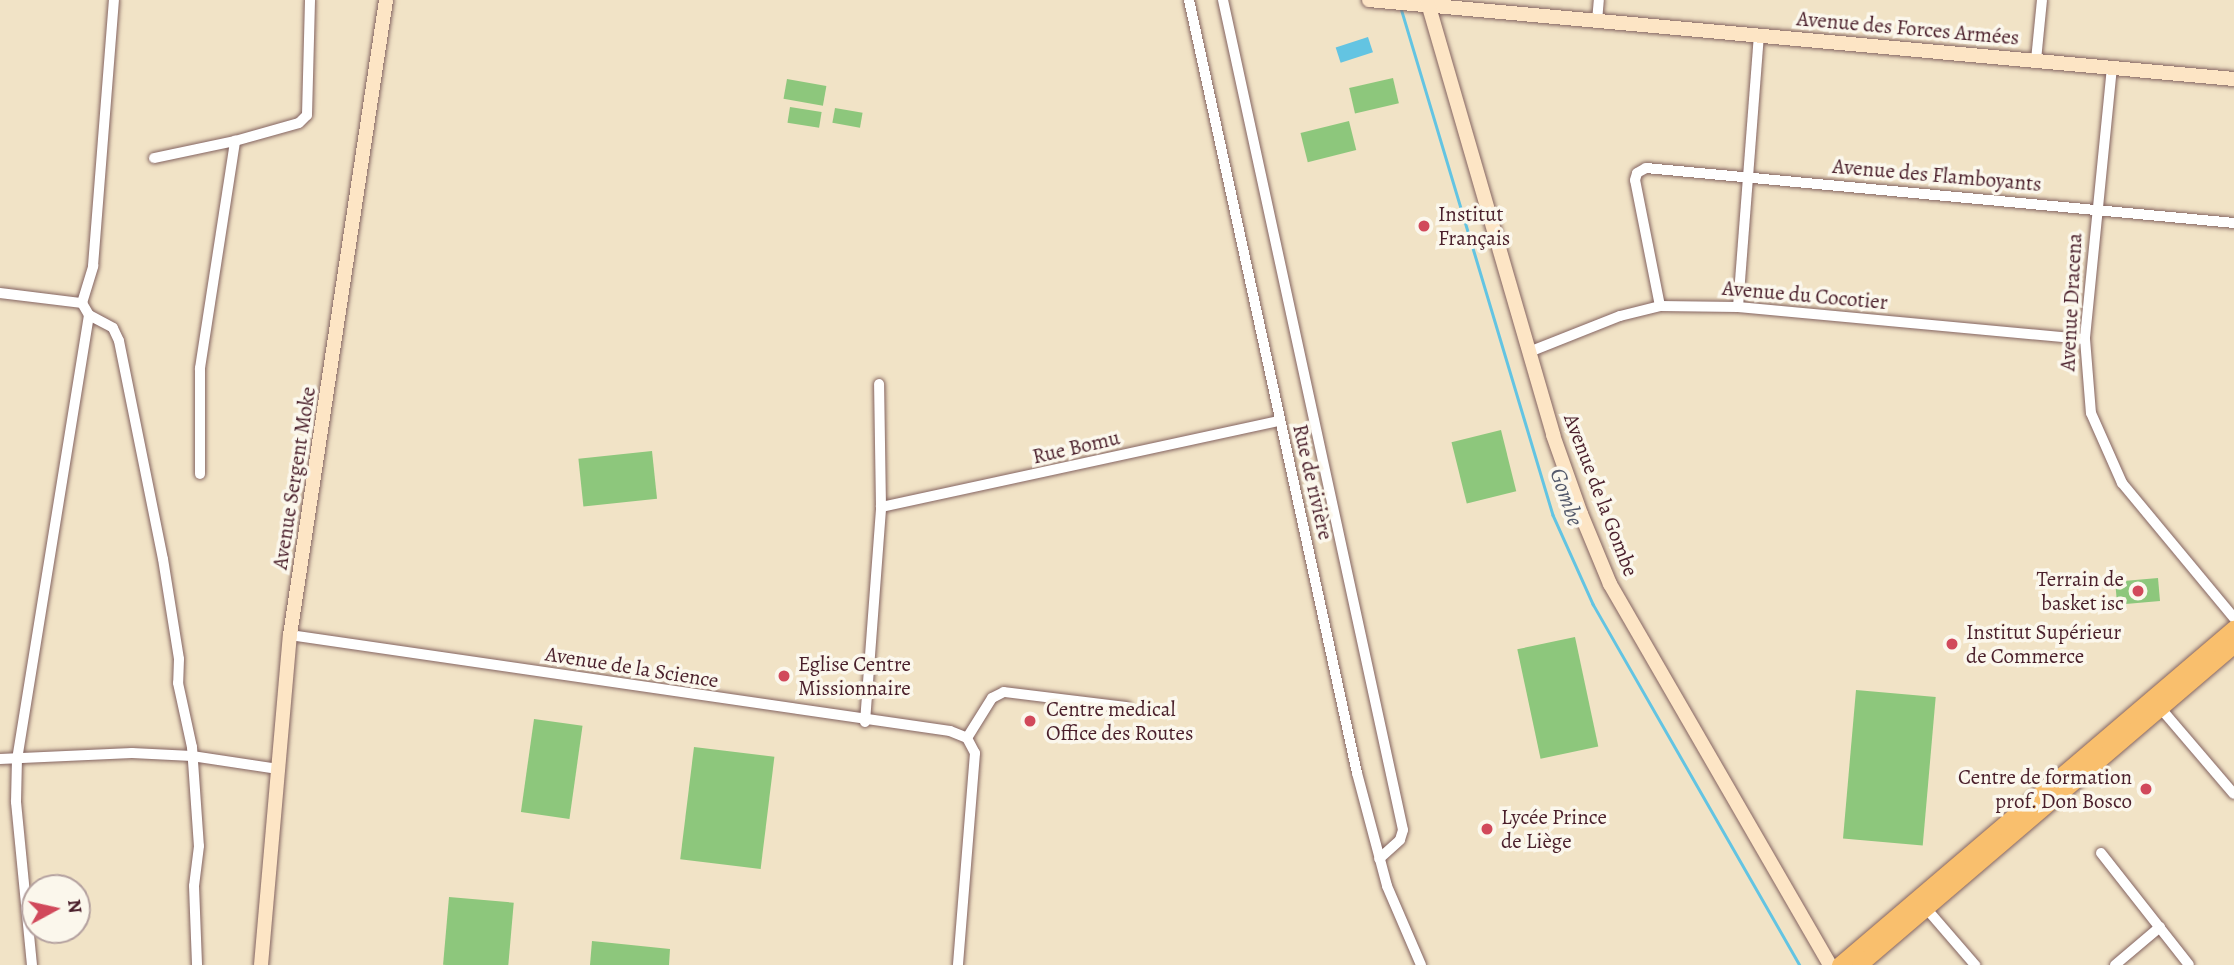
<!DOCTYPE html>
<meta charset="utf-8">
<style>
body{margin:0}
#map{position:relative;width:2234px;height:965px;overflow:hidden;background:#f1e3c6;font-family:Alegreya,serif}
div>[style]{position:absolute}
.green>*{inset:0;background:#8dc77c;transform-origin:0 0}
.water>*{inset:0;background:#63c4e2;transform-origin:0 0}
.stream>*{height:2.5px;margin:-1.25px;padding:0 1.25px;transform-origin:1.25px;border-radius:1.25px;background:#63c4e2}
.roads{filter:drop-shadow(0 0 2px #846461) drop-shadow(0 0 2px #846461)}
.street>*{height:10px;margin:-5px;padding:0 5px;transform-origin:5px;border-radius:5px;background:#fff}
.secondary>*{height:14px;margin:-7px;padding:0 7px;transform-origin:7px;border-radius:7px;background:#fde5c5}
.primary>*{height:16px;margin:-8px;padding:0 8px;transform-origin:8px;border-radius:8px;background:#f9bf6d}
.dots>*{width:19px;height:19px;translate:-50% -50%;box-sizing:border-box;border:4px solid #fbf7ec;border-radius:50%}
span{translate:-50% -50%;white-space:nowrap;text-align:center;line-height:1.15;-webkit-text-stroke:7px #fbf7ec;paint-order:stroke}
.street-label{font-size:21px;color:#4a1f2b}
.poi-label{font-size:21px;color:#4a1f2b}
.left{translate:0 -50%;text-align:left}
.right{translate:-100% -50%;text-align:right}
.water-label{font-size:23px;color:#53596b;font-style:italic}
.north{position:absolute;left:21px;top:874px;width:70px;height:70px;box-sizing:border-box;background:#fbf7ec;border:2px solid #b4a19f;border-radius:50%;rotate:82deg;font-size:19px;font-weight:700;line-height:28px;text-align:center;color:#4a1f2b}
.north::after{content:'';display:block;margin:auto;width:24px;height:32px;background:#d1495b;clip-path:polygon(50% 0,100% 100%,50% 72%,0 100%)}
</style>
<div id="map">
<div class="green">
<div style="left:1393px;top:78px;width:26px;height:45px;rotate:77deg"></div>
<div style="left:787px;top:79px;width:40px;height:20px;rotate:10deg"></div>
<div style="left:790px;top:107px;width:32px;height:16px;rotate:9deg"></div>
<div style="left:835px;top:108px;width:28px;height:15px;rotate:10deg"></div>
<div style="left:1349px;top:121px;width:30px;height:50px;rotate:76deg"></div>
<div style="left:1501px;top:430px;width:63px;height:51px;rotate:76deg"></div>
<div style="left:652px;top:451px;width:48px;height:74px;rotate:84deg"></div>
<div style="left:2158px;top:578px;width:23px;height:43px;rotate:85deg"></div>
<div style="left:1575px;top:637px;width:112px;height:59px;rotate:78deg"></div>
<div style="left:1856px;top:690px;width:80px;height:149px;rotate:5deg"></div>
<div style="left:534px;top:719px;width:49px;height:94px;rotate:8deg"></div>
<div style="left:694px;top:747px;width:81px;height:113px;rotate:7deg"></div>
<div style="left:449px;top:897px;width:65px;height:68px;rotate:5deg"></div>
<div style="clip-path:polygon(592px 941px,670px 949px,669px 965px,590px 965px)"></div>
</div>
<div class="water">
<div style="left:1368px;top:37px;width:16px;height:34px;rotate:72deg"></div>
</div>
<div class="stream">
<div style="left:1401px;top:8px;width:529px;rotate:73.31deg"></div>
<div style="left:1553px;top:515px;width:98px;rotate:65.8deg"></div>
<div style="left:1593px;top:604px;width:416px;rotate:60.2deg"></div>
</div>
<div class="roads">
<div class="street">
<div style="left:1189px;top:0;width:791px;rotate:77.74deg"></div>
<div style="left:1357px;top:773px;width:117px;rotate:75.1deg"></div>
<div style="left:1387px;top:886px;width:86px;rotate:66.7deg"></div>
<div style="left:1223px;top:0;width:849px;rotate:77.76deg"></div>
<div style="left:1403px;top:830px;width:10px;rotate:107deg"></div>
<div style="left:1400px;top:840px;width:28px;rotate:138deg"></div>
<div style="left:1597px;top:21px;width:21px;rotate:-85deg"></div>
<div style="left:2036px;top:60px;width:60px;rotate:-84.3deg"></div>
<div style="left:2112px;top:67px;width:273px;rotate:95.7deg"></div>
<div style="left:2085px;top:339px;width:74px;rotate:85.4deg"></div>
<div style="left:2091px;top:413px;width:77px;rotate:66.1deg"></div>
<div style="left:2122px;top:483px;width:175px;rotate:50.3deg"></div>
<div style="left:154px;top:158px;width:83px;rotate:-11.9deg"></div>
<div style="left:0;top:293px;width:83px;rotate:7deg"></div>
<div style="left:82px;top:303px;width:14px;rotate:60deg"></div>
<div style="left:89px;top:315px;width:449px;rotate:99.2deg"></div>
<div style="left:17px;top:758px;width:44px;rotate:91.3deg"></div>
<div style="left:16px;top:802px;width:164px;rotate:84.4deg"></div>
<div style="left:82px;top:303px;width:39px;rotate:-73deg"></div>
<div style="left:93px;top:266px;width:267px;rotate:-85.5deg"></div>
<div style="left:1660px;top:306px;width:128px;rotate:-101.2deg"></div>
<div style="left:1635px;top:180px;width:7px;rotate:-74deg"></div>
<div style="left:1637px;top:173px;width:10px;rotate:-29deg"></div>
<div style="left:1646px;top:168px;width:591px;rotate:5.34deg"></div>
<div style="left:1738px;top:307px;width:271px;rotate:-85.6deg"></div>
<div style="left:89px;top:315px;width:27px;rotate:28deg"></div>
<div style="left:113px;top:328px;width:14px;rotate:65deg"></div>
<div style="left:119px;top:341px;width:222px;rotate:78.6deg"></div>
<div style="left:163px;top:559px;width:101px;rotate:80.9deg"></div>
<div style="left:179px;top:659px;width:24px;rotate:92deg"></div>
<div style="left:178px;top:683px;width:66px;rotate:77.7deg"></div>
<div style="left:192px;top:747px;width:99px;rotate:86deg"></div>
<div style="left:199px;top:846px;width:40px;rotate:97.1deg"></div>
<div style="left:194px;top:886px;width:79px;rotate:87.8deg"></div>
<div style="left:1529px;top:352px;width:98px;rotate:-21.6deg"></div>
<div style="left:1620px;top:316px;width:41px;rotate:-14deg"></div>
<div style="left:1660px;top:306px;width:78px;rotate:0.7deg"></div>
<div style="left:1738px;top:307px;width:348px;rotate:5.3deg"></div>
<div style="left:200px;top:474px;width:106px;rotate:-90deg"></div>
<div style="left:200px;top:368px;width:230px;rotate:-81.2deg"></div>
<div style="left:235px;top:141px;width:66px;rotate:-15.7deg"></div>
<div style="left:299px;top:123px;width:11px;rotate:-45deg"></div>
<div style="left:307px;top:115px;width:115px;rotate:-88.5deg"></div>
<div style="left:881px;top:507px;width:407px;rotate:-12.2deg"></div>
<div style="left:290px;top:635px;width:667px;rotate:8.28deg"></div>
<div style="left:950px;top:731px;width:18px;rotate:22deg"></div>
<div style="left:967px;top:738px;width:17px;rotate:62deg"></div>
<div style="left:975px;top:753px;width:213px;rotate:94.6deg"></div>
<div style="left:2157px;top:704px;width:118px;rotate:49.5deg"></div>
<div style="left:865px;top:722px;width:216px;rotate:-85.7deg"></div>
<div style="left:881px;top:507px;width:123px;rotate:-90.9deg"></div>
<div style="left:967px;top:738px;width:47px;rotate:-58deg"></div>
<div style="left:992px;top:698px;width:13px;rotate:-27deg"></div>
<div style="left:1004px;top:692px;width:124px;rotate:7deg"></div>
<div style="left:0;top:759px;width:132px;rotate:-2.6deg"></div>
<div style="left:132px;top:753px;width:60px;rotate:2.9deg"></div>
<div style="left:192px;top:756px;width:87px;rotate:8.6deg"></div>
<div style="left:2101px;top:853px;width:142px;rotate:51.8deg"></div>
<div style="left:1925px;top:907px;width:77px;rotate:49.2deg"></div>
<div style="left:2115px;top:965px;width:59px;rotate:-40.2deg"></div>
</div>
<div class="secondary">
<div style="left:1369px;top:0;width:869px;rotate:5.22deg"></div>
<div style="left:1427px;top:0;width:453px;rotate:73.8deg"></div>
<div style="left:1553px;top:435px;width:84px;rotate:70.5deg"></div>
<div style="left:1581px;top:514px;width:76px;rotate:67.5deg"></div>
<div style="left:1610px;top:584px;width:440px;rotate:60deg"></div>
<div style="left:261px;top:965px;width:331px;rotate:-85deg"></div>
<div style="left:290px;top:635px;width:642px;rotate:-81.4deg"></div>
</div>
<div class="primary">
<div style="left:1840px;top:965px;width:518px;rotate:-40.46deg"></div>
<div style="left:1860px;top:965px;width:492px;rotate:-40.5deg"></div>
</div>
</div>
<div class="dots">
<div style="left:1424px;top:226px;background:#d1495b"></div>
<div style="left:2138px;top:591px;background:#d1495b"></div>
<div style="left:1952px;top:644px;background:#d1495b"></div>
<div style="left:784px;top:676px;background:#d1495b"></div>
<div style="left:1030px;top:721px;background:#d1495b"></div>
<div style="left:2146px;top:789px;background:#d1495b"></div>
<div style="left:1487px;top:829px;background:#d1495b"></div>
</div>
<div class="street-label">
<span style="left:1908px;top:28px;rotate:5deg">Avenue des Forces Armées</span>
<span style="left:1937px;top:175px;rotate:5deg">Avenue des Flamboyants</span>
<span style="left:1805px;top:295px;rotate:5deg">Avenue du Cocotier</span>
<span style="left:2071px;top:302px;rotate:-87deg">Avenue Dracena</span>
<span style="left:1076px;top:447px;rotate:-13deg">Rue Bomu</span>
<span style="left:294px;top:478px;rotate:-81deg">Avenue Sergent Moke</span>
<span style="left:1313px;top:482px;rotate:77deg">Rue de rivière</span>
<span style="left:1601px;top:495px;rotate:69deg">Avenue de la Gombe</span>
<span style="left:632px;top:667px;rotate:9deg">Avenue de la Science</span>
</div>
<div class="poi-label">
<span class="left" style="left:1438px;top:226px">Institut<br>Français</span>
<span class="right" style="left:2124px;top:591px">Terrain de<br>basket isc</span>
<span class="left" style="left:1966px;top:644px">Institut Supérieur<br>de Commerce</span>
<span class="left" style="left:798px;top:676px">Eglise Centre<br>Missionnaire</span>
<span class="left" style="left:1046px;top:721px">Centre medical<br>Office des Routes</span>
<span class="right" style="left:2132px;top:789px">Centre de formation<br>prof. Don Bosco</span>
<span class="left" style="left:1501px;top:829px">Lycée Prince<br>de Liège</span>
</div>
<div class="water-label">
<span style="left:1566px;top:497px;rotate:71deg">Gombe</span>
</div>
<div class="north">N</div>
</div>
